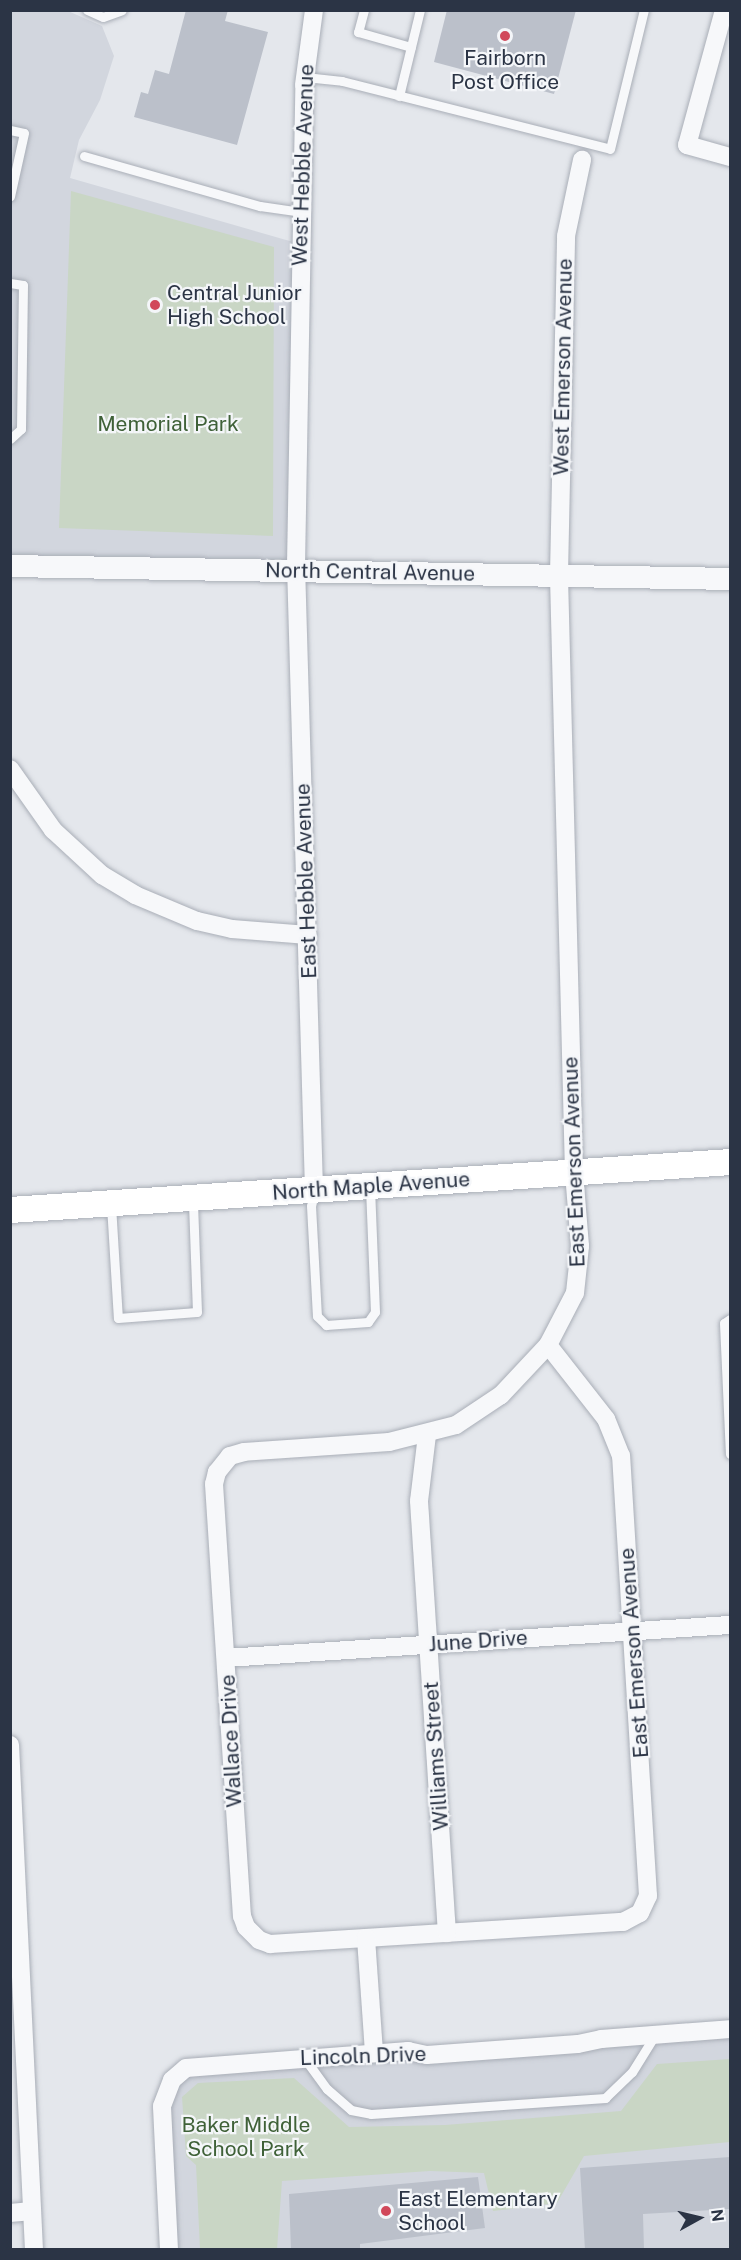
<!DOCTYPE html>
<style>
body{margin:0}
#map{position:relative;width:741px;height:2260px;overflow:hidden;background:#e4e7ec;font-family:"Public Sans",sans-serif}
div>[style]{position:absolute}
.built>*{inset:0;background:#d2d6de}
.green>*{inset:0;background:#c9d6c5}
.building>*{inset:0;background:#bbc0ca}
.roads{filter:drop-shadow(0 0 2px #a9aeb7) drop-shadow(0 0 2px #a9aeb7)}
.service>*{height:9px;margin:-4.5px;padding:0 4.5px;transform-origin:4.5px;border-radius:4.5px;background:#f7f8fa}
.minor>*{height:18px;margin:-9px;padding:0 9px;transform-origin:9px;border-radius:9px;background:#f7f8fa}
.tertiary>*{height:22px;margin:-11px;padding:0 11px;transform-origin:11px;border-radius:11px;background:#f7f8fa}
.secondary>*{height:26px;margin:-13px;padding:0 13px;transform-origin:13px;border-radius:13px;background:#fff}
.dots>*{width:16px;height:16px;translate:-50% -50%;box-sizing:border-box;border:3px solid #f4f6f9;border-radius:50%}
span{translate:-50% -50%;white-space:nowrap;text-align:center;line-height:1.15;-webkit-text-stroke:4.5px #f4f6f9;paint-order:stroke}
.poi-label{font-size:21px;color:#2b3445}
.left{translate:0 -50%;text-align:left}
.street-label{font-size:21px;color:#2b3445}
.park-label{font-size:21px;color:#3f6138}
.frame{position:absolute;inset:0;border:12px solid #2b3445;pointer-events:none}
.north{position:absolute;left:669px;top:2188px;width:60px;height:60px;-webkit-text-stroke:4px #f4f6f9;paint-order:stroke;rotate:82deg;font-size:16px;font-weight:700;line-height:24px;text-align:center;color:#2b3445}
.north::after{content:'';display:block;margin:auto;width:21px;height:27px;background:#2b3445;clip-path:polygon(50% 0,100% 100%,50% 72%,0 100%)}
</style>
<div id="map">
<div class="built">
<div style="clip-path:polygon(11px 11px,68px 11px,102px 26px,114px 56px,100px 100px,79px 140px,70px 178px,300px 244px,299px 571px,11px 566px)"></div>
<div style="clip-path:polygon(730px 2029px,730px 2249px,169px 2250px,162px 2106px,179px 2073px)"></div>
</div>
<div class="green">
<div style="clip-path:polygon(71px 191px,274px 247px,273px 536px,59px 528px)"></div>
<div style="clip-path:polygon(730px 2059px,730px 2142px,584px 2156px,557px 2203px,493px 2211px,484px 2173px,430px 2171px,282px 2181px,277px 2249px,200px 2249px,196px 2165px,186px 2156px,182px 2097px,198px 2083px,294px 2078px,349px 2127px,445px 2125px,621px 2111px,657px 2064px)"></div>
</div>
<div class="building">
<div style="clip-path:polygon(186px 10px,228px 10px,225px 21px,268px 32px,237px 145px,134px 117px,141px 92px,148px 94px,155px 70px,169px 74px)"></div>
<div style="clip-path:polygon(447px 10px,576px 10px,554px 94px,434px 62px)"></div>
<div style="clip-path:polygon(730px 2157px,730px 2209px,643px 2214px,644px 2250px,585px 2250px,580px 2168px)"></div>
<div style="clip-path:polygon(478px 2177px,485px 2228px,360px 2244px,360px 2250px,291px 2250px,289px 2194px)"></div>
</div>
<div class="roads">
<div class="service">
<div style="left:87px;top:10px;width:17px;rotate:24deg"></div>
<div style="left:103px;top:17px;width:20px;rotate:-20deg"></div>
<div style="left:364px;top:10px;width:23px;rotate:105deg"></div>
<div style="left:358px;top:32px;width:55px;rotate:15.8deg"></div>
<div style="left:305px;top:77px;width:37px;rotate:6deg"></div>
<div style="left:342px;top:81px;width:276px;rotate:14.2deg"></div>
<div style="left:610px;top:149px;width:143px;rotate:-76.3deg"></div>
<div style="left:399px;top:96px;width:89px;rotate:-76.3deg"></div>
<div style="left:10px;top:130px;width:14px;rotate:12deg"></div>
<div style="left:24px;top:133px;width:65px;rotate:102.5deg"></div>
<div style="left:84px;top:156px;width:183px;rotate:15.9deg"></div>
<div style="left:260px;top:206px;width:41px;rotate:8.3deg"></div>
<div style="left:10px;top:283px;width:13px;rotate:9deg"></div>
<div style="left:23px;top:285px;width:144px;rotate:90.8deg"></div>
<div style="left:21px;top:429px;width:15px;rotate:138deg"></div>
<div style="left:314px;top:1193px;width:13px;rotate:103deg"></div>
<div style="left:311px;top:1206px;width:110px;rotate:86.9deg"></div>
<div style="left:317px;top:1316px;width:13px;rotate:45deg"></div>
<div style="left:326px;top:1325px;width:42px;rotate:-4.1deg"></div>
<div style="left:368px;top:1322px;width:12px;rotate:-55deg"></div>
<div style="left:375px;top:1312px;width:125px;rotate:-92.3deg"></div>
<div style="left:111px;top:1205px;width:113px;rotate:86.5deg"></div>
<div style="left:118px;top:1318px;width:79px;rotate:-4.3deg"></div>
<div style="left:197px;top:1312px;width:111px;rotate:-92.1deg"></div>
<div style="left:730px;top:1319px;width:7px;rotate:146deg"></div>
<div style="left:724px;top:1323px;width:44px;rotate:87.4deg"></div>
<div style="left:726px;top:1367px;width:4px;rotate:-14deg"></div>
<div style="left:726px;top:1367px;width:87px;rotate:87.4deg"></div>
<div style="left:305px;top:2059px;width:37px;rotate:54deg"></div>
<div style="left:327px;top:2089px;width:32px;rotate:41deg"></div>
<div style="left:351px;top:2110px;width:20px;rotate:11deg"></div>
<div style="left:371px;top:2114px;width:235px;rotate:-3.9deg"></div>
<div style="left:605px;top:2098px;width:37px;rotate:-44deg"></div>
<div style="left:632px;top:2072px;width:44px;rotate:-58.1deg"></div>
</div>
<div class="minor">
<div style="left:724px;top:10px;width:140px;rotate:105.3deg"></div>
<div style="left:687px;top:145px;width:45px;rotate:15.6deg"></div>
<div style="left:10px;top:769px;width:75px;rotate:54.8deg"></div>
<div style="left:53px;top:830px;width:67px;rotate:42.6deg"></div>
<div style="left:102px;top:875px;width:39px;rotate:31deg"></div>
<div style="left:135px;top:895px;width:67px;rotate:22.8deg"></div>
<div style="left:197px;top:921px;width:36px;rotate:13deg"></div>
<div style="left:232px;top:929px;width:76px;rotate:4.5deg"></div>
<div style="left:314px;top:1190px;width:624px;rotate:-91.65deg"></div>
<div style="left:296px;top:566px;width:481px;rotate:-89deg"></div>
<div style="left:304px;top:85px;width:76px;rotate:-82.4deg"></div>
<div style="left:548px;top:1345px;width:69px;rotate:133.2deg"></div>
<div style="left:501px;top:1395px;width:54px;rotate:146.3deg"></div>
<div style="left:456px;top:1425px;width:69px;rotate:165.8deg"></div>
<div style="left:389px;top:1442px;width:145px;rotate:176.1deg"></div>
<div style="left:244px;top:1452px;width:15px;rotate:164deg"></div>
<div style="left:230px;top:1456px;width:21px;rotate:129deg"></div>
<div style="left:217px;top:1472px;width:12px;rotate:104deg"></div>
<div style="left:214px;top:1484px;width:433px;rotate:86.3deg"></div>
<div style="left:242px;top:1916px;width:12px;rotate:70deg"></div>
<div style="left:246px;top:1927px;width:18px;rotate:45deg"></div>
<div style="left:259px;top:1940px;width:12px;rotate:20deg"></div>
<div style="left:270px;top:1944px;width:354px;rotate:-3.6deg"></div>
<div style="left:623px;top:1922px;width:19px;rotate:-28deg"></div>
<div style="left:640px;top:1913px;width:19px;rotate:-65deg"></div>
<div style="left:648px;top:1896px;width:441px;rotate:-93.5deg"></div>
<div style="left:621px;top:1456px;width:40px;rotate:-112deg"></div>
<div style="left:606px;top:1419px;width:94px;rotate:-128.1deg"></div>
<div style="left:548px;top:1345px;width:59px;rotate:-62.6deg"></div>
<div style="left:575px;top:1293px;width:47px;rotate:-83.9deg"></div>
<div style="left:580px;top:1246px;width:73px;rotate:-94.7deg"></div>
<div style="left:574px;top:1173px;width:598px;rotate:-91.44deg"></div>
<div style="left:559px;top:575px;width:339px;rotate:-88.8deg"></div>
<div style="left:566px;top:236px;width:78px;rotate:-78.1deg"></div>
<div style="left:427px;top:1435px;width:66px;rotate:96.9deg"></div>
<div style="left:419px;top:1501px;width:433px;rotate:86.3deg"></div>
<div style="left:226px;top:1658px;width:505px;rotate:-3.75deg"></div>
<div style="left:10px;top:1745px;width:506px;rotate:87.28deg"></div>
<div style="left:366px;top:1938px;width:115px;rotate:86deg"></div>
<div style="left:10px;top:2213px;width:22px;rotate:-5deg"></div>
<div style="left:169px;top:2250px;width:144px;rotate:-92.8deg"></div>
<div style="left:162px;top:2106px;width:28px;rotate:-69deg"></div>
<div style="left:172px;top:2080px;width:18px;rotate:-41deg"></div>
<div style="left:186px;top:2068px;width:223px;rotate:-4.4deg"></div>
<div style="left:408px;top:2051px;width:19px;rotate:12deg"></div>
<div style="left:427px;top:2055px;width:151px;rotate:-4.2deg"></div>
<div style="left:578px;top:2044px;width:24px;rotate:-12deg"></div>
<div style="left:601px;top:2039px;width:129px;rotate:-4.4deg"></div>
</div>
<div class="tertiary">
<div style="left:10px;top:566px;width:720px;rotate:1.03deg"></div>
</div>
<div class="secondary">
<div style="left:10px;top:1210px;width:722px;rotate:-3.81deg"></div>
</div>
</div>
<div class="dots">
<div style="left:505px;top:36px;background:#d1495b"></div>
<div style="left:155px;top:305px;background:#d1495b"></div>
<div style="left:386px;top:2211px;background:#d1495b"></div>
</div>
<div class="poi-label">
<span style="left:505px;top:70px">Fairborn<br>Post Office</span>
<span class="left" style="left:167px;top:305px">Central Junior<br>High School</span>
<span class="left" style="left:398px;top:2211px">East Elementary<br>School</span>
</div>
<div class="street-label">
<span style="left:303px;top:165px;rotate:-88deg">West Hebble Avenue</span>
<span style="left:563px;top:367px;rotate:-89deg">West Emerson Avenue</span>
<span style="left:370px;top:572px;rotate:1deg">North Central Avenue</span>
<span style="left:306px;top:881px;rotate:-92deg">East Hebble Avenue</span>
<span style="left:574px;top:1162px;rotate:-92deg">East Emerson Avenue</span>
<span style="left:371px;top:1186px;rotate:-4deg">North Maple Avenue</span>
<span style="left:478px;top:1641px;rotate:-4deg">June Drive</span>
<span style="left:634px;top:1653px;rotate:-94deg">East Emerson Avenue</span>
<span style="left:231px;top:1741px;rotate:-93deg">Wallace Drive</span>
<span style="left:436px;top:1756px;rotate:-94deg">Williams Street</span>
<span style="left:363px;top:2056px;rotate:-2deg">Lincoln Drive</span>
</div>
<div class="park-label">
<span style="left:168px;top:424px">Memorial Park</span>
<span style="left:246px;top:2137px">Baker Middle<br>School Park</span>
</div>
<div class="frame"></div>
<div class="north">N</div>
</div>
